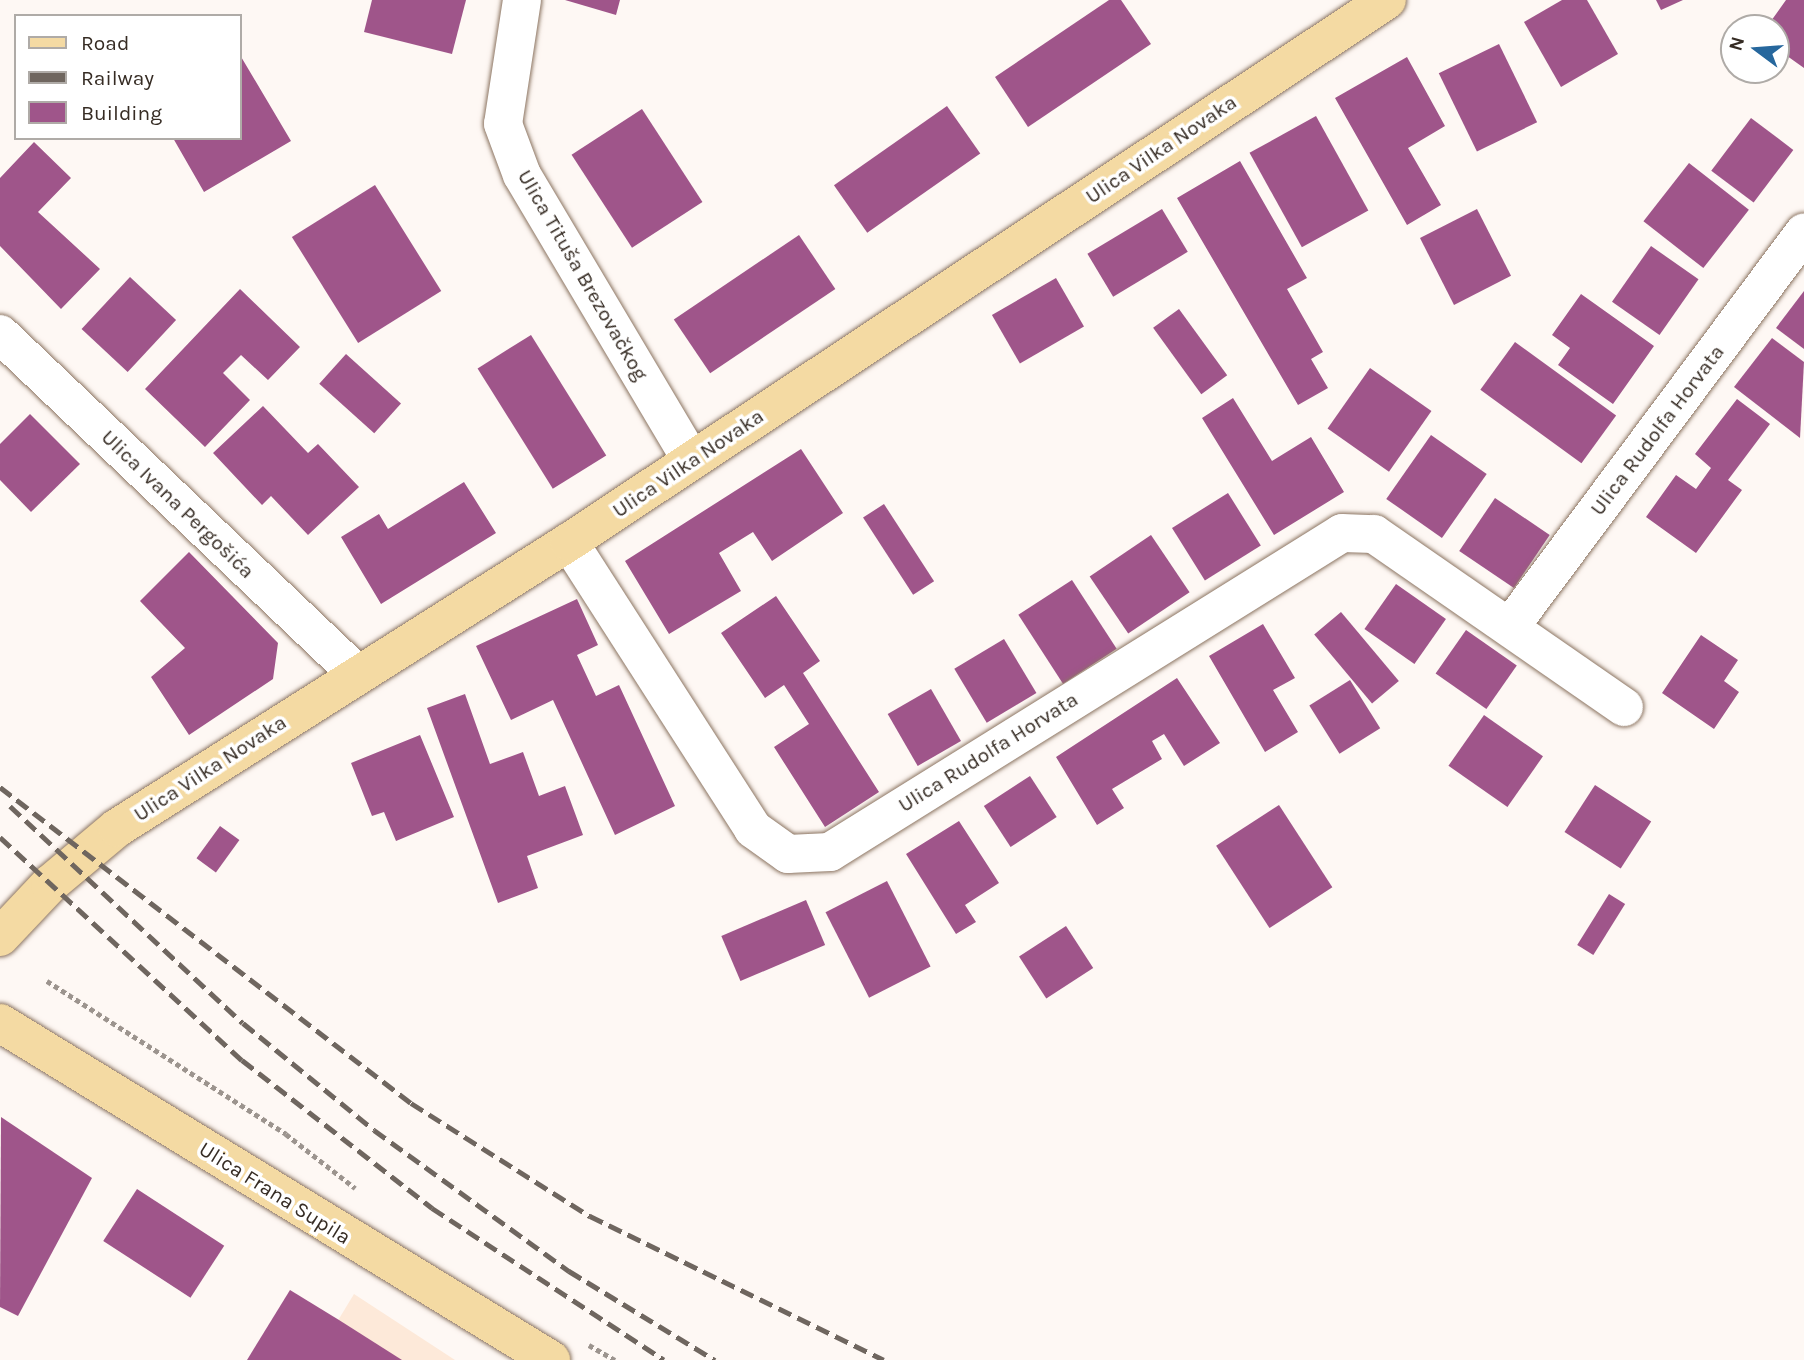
<!DOCTYPE html>
<meta charset="utf-8">
<style>
body{margin:0}
#map{position:relative;width:1804px;height:1360px;overflow:hidden;background:#fef8f4;font-family:Karla,sans-serif}
div>[style]{position:absolute}
.built>*{inset:0;background:#fde9d9}
.building>*{inset:0;background:#9f558a;transform-origin:0 0}
.path>*{height:4.5px;margin-top:-2.25px;transform-origin:0;background:repeating-linear-gradient(90deg,#9c948e 0 5px,transparent 0 8.5px)}
.roads{filter:drop-shadow(0 0 2px #8c7562) drop-shadow(0 0 2px #8c7562)}
.minor>*{height:38px;margin:-19px;padding:0 19px;transform-origin:19px;border-radius:19px;background:#fff}
.major>*{height:38px;margin:-19px;padding:0 19px;transform-origin:19px;border-radius:19px;background:#f4daa3}
.rail>*{height:5px;margin-top:-2.5px;transform-origin:0;background:repeating-linear-gradient(90deg,#6f665f 0 14px,transparent 0 21px)}
span{translate:-50% -50%;white-space:nowrap;text-align:center;line-height:1.15;-webkit-text-stroke:7px #fff;paint-order:stroke}
.street-label{font-size:21px;color:#362c24}
.legend{position:absolute;left:14px;top:14px;width:228px;height:126px;box-sizing:border-box;background:#fff;border:2px solid #afaba7;margin:0;padding:9px 12px;list-style:none;font-size:21px;color:#362c24}
.legend li{display:flex;align-items:center;gap:14px;height:35px}
.legend b{width:35px;border:2px solid #afaba7}
.north{position:absolute;left:1720px;top:14px;width:70px;height:70px;box-sizing:border-box;background:#fff;border:2px solid #afaba7;border-radius:50%;rotate:286deg;font-size:19px;font-weight:700;line-height:28px;text-align:center;color:#362c24}
.north::after{content:'';display:block;margin:auto;width:24px;height:32px;background:#26679d;clip-path:polygon(50% 0,100% 100%,50% 72%,0 100%)}
</style>
<div id="map">
<div class="built">
<div style="clip-path:polygon(354px 1294px,455px 1360px,314px 1360px)"></div>
</div>
<div class="building">
<div style="clip-path:polygon(372px 0,466px 0,452px 54px,364px 32px)"></div>
<div style="clip-path:polygon(565px 0,620px 0,616px 15px)"></div>
<div style="clip-path:polygon(1109px 0,1121px 0,1151px 44px,1028px 127px,995px 77px)"></div>
<div style="clip-path:polygon(1562px 0,1587px 0,1618px 54px,1561px 87px,1524px 22px)"></div>
<div style="clip-path:polygon(1656px 0,1683px 0,1661px 10px)"></div>
<div style="clip-path:polygon(1786px 0,1804px 0,1804px 68px,1776px 48px,1776px 28px,1766px 28px)"></div>
<div style="left:1499px;top:44px;width:87px;height:67px;rotate:64deg"></div>
<div style="clip-path:polygon(240px 55px,291px 141px,204px 192px,173px 138px,240px 138px)"></div>
<div style="clip-path:polygon(1407px 57px,1445px 126px,1408px 148px,1441px 205px,1407px 225px,1335px 98px)"></div>
<div style="left:947px;top:106px;width:58px;height:138px;rotate:55deg"></div>
<div style="left:642px;top:109px;width:111px;height:84px;rotate:57deg"></div>
<div style="left:1316px;top:116px;width:108px;height:76px;rotate:61deg"></div>
<div style="left:1751px;top:118px;width:53px;height:66px;rotate:37deg"></div>
<div style="clip-path:polygon(34px 142px,71px 178px,38px 212px,100px 269px,61px 309px,0 246px,0 178px)"></div>
<div style="clip-path:polygon(1240px 161px,1307px 278px,1287px 289px,1323px 352px,1311px 359px,1328px 388px,1298px 405px,1177px 198px)"></div>
<div style="left:1689px;top:163px;width:76px;height:74px;rotate:38deg"></div>
<div style="left:375px;top:185px;width:125px;height:98px;rotate:58deg"></div>
<div style="left:1162px;top:209px;width:50px;height:87px;rotate:59deg"></div>
<div style="left:1477px;top:209px;width:75px;height:64px;rotate:63deg"></div>
<div style="left:799px;top:235px;width:65px;height:151px;rotate:56deg"></div>
<div style="left:1651px;top:246px;width:58px;height:68px;rotate:35deg"></div>
<div style="left:130px;top:277px;width:63px;height:71px;rotate:43deg"></div>
<div style="left:1056px;top:278px;width:56px;height:74px;rotate:60deg"></div>
<div style="clip-path:polygon(240px 289px,300px 347px,268px 380px,241px 355px,223px 373px,250px 400px,205px 447px,145px 389px)"></div>
<div style="clip-path:polygon(1804px 291px,1804px 349px,1776px 328px)"></div>
<div style="clip-path:polygon(1581px 294px,1654px 346px,1613px 404px,1558px 365px,1570px 348px,1552px 335px)"></div>
<div style="left:1179px;top:309px;width:82px;height:32px;rotate:54deg"></div>
<div style="left:531px;top:335px;width:142px;height:63px;rotate:58deg"></div>
<div style="clip-path:polygon(1772px 338px,1804px 362px,1800px 438px,1734px 387px)"></div>
<div style="left:1515px;top:342px;width:125px;height:59px;rotate:36deg"></div>
<div style="left:346px;top:354px;width:74px;height:40px;rotate:42deg"></div>
<div style="left:1370px;top:368px;width:75px;height:74px;rotate:35deg"></div>
<div style="clip-path:polygon(1233px 398px,1272px 461px,1311px 437px,1344px 492px,1274px 535px,1202px 418px)"></div>
<div style="clip-path:polygon(1737px 399px,1770px 424px,1728px 480px,1742px 490px,1696px 553px,1646px 517px,1676px 475px,1696px 489px,1711px 468px,1695px 454px)"></div>
<div style="clip-path:polygon(263px 406px,308px 453px,318px 444px,359px 487px,308px 535px,271px 496px,262px 505px,213px 453px)"></div>
<div style="clip-path:polygon(30px 414px,80px 464px,31px 512px,0 480px,0 444px)"></div>
<div style="left:1431px;top:435px;width:68px;height:78px;rotate:35deg"></div>
<div style="clip-path:polygon(801px 449px,843px 513px,772px 561px,753px 532px,719px 553px,741px 591px,669px 634px,625px 561px)"></div>
<div style="clip-path:polygon(464px 482px,496px 533px,381px 604px,341px 537px,379px 514px,388px 529px)"></div>
<div style="left:1228px;top:493px;width:62px;height:66px;rotate:58deg"></div>
<div style="left:1495px;top:498px;width:66px;height:64px;rotate:34deg"></div>
<div style="left:884px;top:504px;width:92px;height:25px;rotate:57deg"></div>
<div style="left:1151px;top:535px;width:69px;height:74px;rotate:56deg"></div>
<div style="clip-path:polygon(189px 552px,278px 643px,273px 679px,189px 735px,151px 677px,185px 648px,140px 601px)"></div>
<div style="left:1072px;top:580px;width:82px;height:64px;rotate:57deg"></div>
<div style="left:1396px;top:584px;width:61px;height:55px;rotate:35deg"></div>
<div style="clip-path:polygon(776px 596px,820px 661px,803px 673px,879px 792px,825px 827px,774px 747px,809px 724px,784px 685px,765px 698px,721px 633px)"></div>
<div style="clip-path:polygon(577px 599px,598px 645px,577px 655px,596px 696px,619px 685px,675px 806px,615px 835px,553px 700px,511px 720px,476px 646px)"></div>
<div style="left:1341px;top:612px;width:90px;height:35px;rotate:50deg"></div>
<div style="clip-path:polygon(1263px 624px,1295px 678px,1273px 690px,1298px 732px,1265px 752px,1209px 656px)"></div>
<div style="left:1466px;top:630px;width:62px;height:53px;rotate:35deg"></div>
<div style="clip-path:polygon(1701px 635px,1738px 660px,1724px 681px,1739px 692px,1714px 729px,1662px 693px)"></div>
<div style="left:1004px;top:639px;width:63px;height:58px;rotate:59deg"></div>
<div style="clip-path:polygon(1177px 678px,1220px 743px,1184px 766px,1164px 734px,1152px 741px,1162px 759px,1112px 789px,1124px 808px,1097px 825px,1056px 757px)"></div>
<div style="left:1350px;top:680px;width:57px;height:48px;rotate:58deg"></div>
<div style="left:931px;top:689px;width:60px;height:50px;rotate:60deg"></div>
<div style="clip-path:polygon(465px 694px,490px 764px,523px 752px,539px 796px,565px 786px,583px 835px,527px 856px,538px 888px,498px 903px,427px 708px)"></div>
<div style="left:1484px;top:715px;width:72px;height:62px;rotate:35deg"></div>
<div style="clip-path:polygon(420px 735px,454px 817px,396px 841px,384px 812px,372px 816px,351px 763px)"></div>
<div style="left:1030px;top:776px;width:49px;height:55px;rotate:57deg"></div>
<div style="left:1595px;top:785px;width:67px;height:56px;rotate:33deg"></div>
<div style="left:1279px;top:805px;width:98px;height:75px;rotate:57deg"></div>
<div style="clip-path:polygon(959px 821px,999px 883px,965px 905px,976px 922px,956px 934px,906px 854px)"></div>
<div style="left:220px;top:826px;width:24px;height:40px;rotate:36deg"></div>
<div style="left:887px;top:881px;width:96px;height:69px;rotate:63deg"></div>
<div style="left:1609px;top:894px;width:19px;height:60px;rotate:32deg"></div>
<div style="left:806px;top:900px;width:49px;height:92px;rotate:67deg"></div>
<div style="left:1066px;top:926px;width:50px;height:56px;rotate:57deg"></div>
<div style="clip-path:polygon(1px 1117px,92px 1178px,18px 1316px,0 1307px)"></div>
<div style="left:137px;top:1189px;width:104px;height:62px;rotate:33deg"></div>
<div style="clip-path:polygon(290px 1290px,339px 1320px,402px 1360px,247px 1360px)"></div>
</div>
<div class="path">
<div style="left:47px;top:981px;width:284px;rotate:32.6deg"></div>
<div style="left:286px;top:1134px;width:88px;rotate:38deg"></div>
<div style="left:589px;top:1345px;width:30px;rotate:30deg"></div>
</div>
<div class="roads">
<div class="minor">
<div style="left:522px;top:0;width:125px;rotate:98.7deg"></div>
<div style="left:503px;top:124px;width:54px;rotate:69.6deg"></div>
<div style="left:522px;top:175px;width:331px;rotate:59.3deg"></div>
<div style="left:0;top:334px;width:493px;rotate:43.6deg"></div>
<div style="left:569px;top:542px;width:341px;rotate:57.3deg"></div>
<div style="left:753px;top:829px;width:43px;rotate:35.5deg"></div>
<div style="left:788px;top:854px;width:42px;rotate:-2.7deg"></div>
<div style="left:830px;top:852px;width:603px;rotate:-31.92deg"></div>
<div style="left:1342px;top:533px;width:32px;rotate:2deg"></div>
<div style="left:1374px;top:534px;width:304px;rotate:34.7deg"></div>
<div style="left:1510px;top:627px;width:492px;rotate:-53.3deg"></div>
</div>
<div class="major">
<div style="left:0;top:937px;width:73px;rotate:-46.7deg"></div>
<div style="left:50px;top:884px;width:87px;rotate:-39.9deg"></div>
<div style="left:117px;top:828px;width:535px;rotate:-32.32deg"></div>
<div style="left:569px;top:542px;width:981px;rotate:-33.53deg"></div>
<div style="left:0;top:1023px;width:646px;rotate:31.45deg"></div>
</div>
</div>
<div class="rail">
<div style="left:0;top:787px;width:518px;rotate:37.56deg"></div>
<div style="left:411px;top:1103px;width:212px;rotate:32.3deg"></div>
<div style="left:590px;top:1216px;width:327px;rotate:26.1deg"></div>
<div style="left:10px;top:806px;width:318px;rotate:43deg"></div>
<div style="left:243px;top:1023px;width:169px;rotate:39.2deg"></div>
<div style="left:374px;top:1130px;width:241px;rotate:35.9deg"></div>
<div style="left:569px;top:1271px;width:171px;rotate:31.4deg"></div>
<div style="left:0;top:837px;width:329px;rotate:42.7deg"></div>
<div style="left:242px;top:1060px;width:241px;rotate:37.9deg"></div>
<div style="left:432px;top:1208px;width:277px;rotate:33.2deg"></div>
</div>
<div class="street-label">
<span style="left:1161px;top:149px;rotate:-34deg">Ulica Vilka Novaka</span>
<span style="left:583px;top:275px;rotate:60deg">Ulica Tituša Brezovačkog</span>
<span style="left:1657px;top:430px;rotate:-53deg">Ulica Rudolfa Horvata</span>
<span style="left:688px;top:463px;rotate:-34deg">Ulica Vilka Novaka</span>
<span style="left:178px;top:504px;rotate:44deg">Ulica Ivana Pergošića</span>
<span style="left:988px;top:752px;rotate:-32deg">Ulica Rudolfa Horvata</span>
<span style="left:210px;top:768px;rotate:-33deg">Ulica Vilka Novaka</span>
<span style="left:275px;top:1193px;rotate:32deg">Ulica Frana Supila</span>
</div>
<ul class="legend">
<li><b style="height:9px;background:#f4daa3"></b>Road</li>
<li><b style="height:9px;background:#6f665f"></b>Railway</li>
<li><b style="height:19px;background:#9f558a"></b>Building</li>
</ul>
<div class="north">N</div>
</div>
